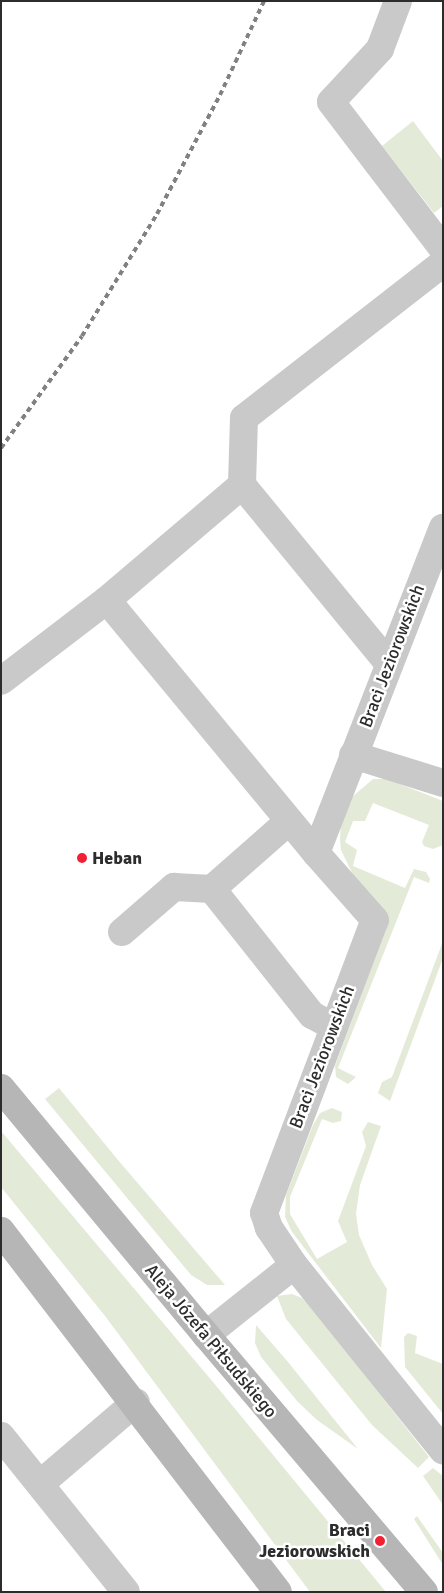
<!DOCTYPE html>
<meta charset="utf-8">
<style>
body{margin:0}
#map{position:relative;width:444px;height:1593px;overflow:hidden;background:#fff;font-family:Signika,sans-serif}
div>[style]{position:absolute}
.green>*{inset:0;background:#e3ebd8}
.street>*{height:28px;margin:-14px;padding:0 14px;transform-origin:14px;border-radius:14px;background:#c9c9c9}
.secondary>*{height:28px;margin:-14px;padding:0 14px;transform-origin:14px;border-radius:14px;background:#b6b6b6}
.rail>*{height:4px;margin-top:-2px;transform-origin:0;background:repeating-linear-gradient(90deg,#818181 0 5px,transparent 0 9px)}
.dots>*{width:14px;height:14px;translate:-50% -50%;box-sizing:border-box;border:2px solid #fff;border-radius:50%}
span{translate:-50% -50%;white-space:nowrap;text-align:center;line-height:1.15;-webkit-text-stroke:5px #fff;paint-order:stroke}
.street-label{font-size:18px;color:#2c2c2c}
.poi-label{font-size:18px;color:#2c2c2c;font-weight:700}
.left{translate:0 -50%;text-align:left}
.right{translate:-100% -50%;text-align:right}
.frame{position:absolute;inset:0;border:2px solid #2c2c2c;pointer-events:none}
</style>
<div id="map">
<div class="green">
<div style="clip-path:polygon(413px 121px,443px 161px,443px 206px,434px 213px,382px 146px)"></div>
<div style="clip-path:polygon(373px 779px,387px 779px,443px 801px,443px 845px,433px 849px,424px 846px,422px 842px,429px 825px,373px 803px,365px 821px,353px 821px,345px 842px,357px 850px,353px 866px,405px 888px,414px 869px,426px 872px,430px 879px,429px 883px,414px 877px,338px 1068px,356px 1077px,348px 1084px,336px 1077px,335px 1066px,383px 936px,341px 850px,340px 839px,341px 822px,352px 797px)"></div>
<div style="clip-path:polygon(443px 941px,443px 958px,390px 1101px,378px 1093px,382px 1082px,392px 1077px)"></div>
<div style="clip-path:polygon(59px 1088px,118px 1160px,225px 1285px,207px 1285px,191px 1275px,45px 1099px)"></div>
<div style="clip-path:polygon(332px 1108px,342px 1112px,341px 1121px,333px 1123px,322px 1119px,290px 1197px,290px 1214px,317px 1259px,347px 1242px,338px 1221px,366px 1146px,362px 1132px,368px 1122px,381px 1126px,360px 1185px,356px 1214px,359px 1235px,372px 1265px,387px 1289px,381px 1348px,292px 1232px,285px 1217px,286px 1195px,313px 1125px,320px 1113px)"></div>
<div style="clip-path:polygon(1px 1131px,213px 1382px,386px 1592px,310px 1592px,105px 1316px,1px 1187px)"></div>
<div style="clip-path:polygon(292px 1294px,302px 1298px,314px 1310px,429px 1457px,418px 1468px,372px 1425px,286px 1319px,277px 1296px)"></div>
<div style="clip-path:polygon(256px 1325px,288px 1362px,358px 1449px,317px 1420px,297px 1401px,261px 1357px,255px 1343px)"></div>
<div style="clip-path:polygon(408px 1333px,417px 1336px,415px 1353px,443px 1364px,443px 1414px,405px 1367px,404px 1337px)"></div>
<div style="clip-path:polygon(433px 1468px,443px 1476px,443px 1505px,423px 1476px)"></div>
<div style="clip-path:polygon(417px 1516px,443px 1553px,443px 1565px,414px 1519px)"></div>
</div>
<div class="street">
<div style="left:398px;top:1px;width:51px;rotate:110.6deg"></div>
<div style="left:380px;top:49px;width:72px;rotate:132.8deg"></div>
<div style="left:331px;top:102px;width:185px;rotate:52.7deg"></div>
<div style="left:242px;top:485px;width:232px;rotate:50.6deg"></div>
<div style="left:1px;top:681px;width:133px;rotate:-37.4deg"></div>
<div style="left:353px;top:755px;width:94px;rotate:17.3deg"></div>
<div style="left:289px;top:821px;width:103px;rotate:138.6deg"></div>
<div style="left:212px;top:889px;width:161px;rotate:51.6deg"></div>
<div style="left:312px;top:1015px;width:24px;rotate:28deg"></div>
<div style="left:316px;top:853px;width:328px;rotate:-129.6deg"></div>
<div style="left:107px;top:600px;width:177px;rotate:-40.4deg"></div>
<div style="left:242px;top:485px;width:67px;rotate:-88.3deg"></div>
<div style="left:244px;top:418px;width:252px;rotate:-37.9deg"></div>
<div style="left:122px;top:932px;width:69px;rotate:-40.9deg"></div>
<div style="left:174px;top:887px;width:38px;rotate:3deg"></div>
<div style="left:294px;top:1265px;width:238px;rotate:51.2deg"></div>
<div style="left:206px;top:1335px;width:112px;rotate:-38.5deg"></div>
<div style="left:294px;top:1265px;width:45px;rotate:-124deg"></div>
<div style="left:269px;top:1228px;width:16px;rotate:-108deg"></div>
<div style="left:264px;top:1213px;width:313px;rotate:-69.3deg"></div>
<div style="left:375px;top:920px;width:89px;rotate:-131.4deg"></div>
<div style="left:316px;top:853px;width:349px;rotate:-68.7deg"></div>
<div style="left:1px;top:1436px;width:200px;rotate:51.3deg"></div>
<div style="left:40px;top:1484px;width:126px;rotate:-40.5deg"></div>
</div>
<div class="secondary">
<div style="left:1px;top:1088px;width:321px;rotate:50.3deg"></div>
<div style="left:206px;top:1335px;width:337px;rotate:49.7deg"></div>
<div style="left:1px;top:1231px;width:455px;rotate:52.5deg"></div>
</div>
<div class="rail">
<div style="left:1px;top:448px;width:138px;rotate:-54.1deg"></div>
<div style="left:82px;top:336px;width:143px;rotate:-58.4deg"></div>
<div style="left:157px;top:214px;width:135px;rotate:-62.1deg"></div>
<div style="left:220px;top:95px;width:104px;rotate:-64.9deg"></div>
</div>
<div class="dots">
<div style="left:82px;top:858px;background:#f31f33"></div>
<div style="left:380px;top:1541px;background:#f31f33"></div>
</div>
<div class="street-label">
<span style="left:392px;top:656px;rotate:-69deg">Braci Jeziorowskich</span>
<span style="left:322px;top:1057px;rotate:-69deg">Braci Jeziorowskich</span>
<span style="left:211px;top:1341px;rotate:50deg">Aleja Józefa Piłsudskiego</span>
</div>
<div class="poi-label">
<span class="left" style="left:92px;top:858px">Heban</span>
<span class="right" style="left:370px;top:1541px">Braci<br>Jeziorowskich</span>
</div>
<div class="frame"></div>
</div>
